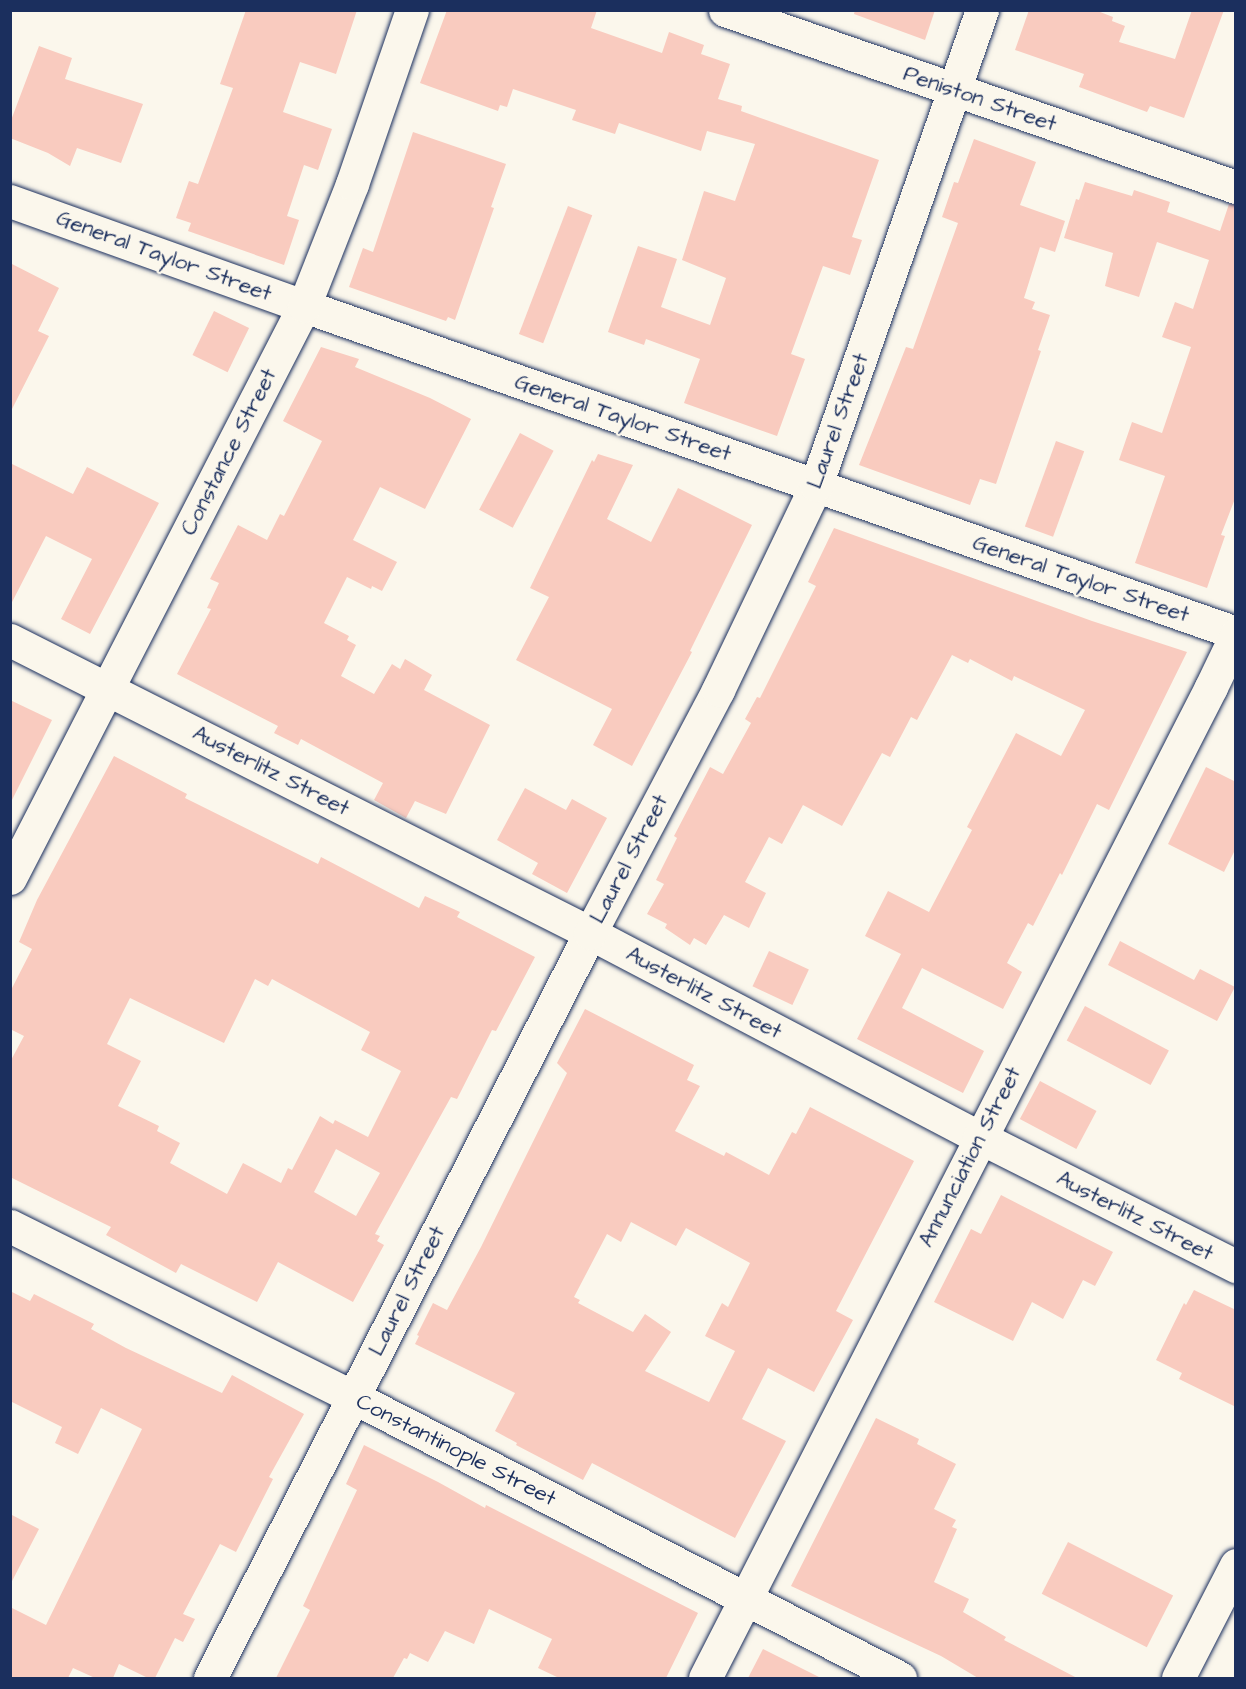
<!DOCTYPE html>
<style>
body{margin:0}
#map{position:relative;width:1246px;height:1689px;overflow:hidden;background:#fbf7ec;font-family:"Architects Daughter",sans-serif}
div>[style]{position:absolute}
.building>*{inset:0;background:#f9cbbf;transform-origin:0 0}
.roads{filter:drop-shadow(0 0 2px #1b2f5e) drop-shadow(0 0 2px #1b2f5e)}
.minor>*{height:33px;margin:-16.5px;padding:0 16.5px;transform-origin:16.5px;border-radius:16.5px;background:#fbf7ec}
.tertiary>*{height:33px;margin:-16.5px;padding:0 16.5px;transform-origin:16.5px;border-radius:16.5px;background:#fbf7ec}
span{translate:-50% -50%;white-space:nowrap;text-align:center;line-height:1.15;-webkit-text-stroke:5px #fbf7ec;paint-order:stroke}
.street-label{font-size:22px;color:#1b2f5e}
.frame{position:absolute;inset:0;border:12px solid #1b2f5e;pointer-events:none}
</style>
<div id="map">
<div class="building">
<div style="clip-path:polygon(246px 10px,357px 10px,336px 74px,300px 62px,283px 112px,332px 129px,318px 170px,304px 165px,287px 216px,299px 220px,284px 265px,188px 231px,191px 223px,176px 218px,189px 181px,198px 184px,233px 88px,220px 84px)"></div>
<div style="clip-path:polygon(447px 10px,597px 10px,591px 28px,662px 53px,669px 32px,704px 45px,701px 54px,730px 64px,718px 99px,742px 106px,741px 111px,879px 160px,852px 237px,862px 240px,850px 275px,823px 266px,791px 354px,805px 359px,777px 436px,684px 403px,700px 359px,646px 339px,644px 345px,608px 332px,638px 246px,677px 259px,661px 307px,710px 325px,726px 278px,682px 260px,704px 191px,735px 201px,755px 144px,707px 131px,701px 151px,619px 123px,615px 134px,572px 120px,576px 110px,513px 89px,507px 107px,500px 105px,498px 111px,420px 83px)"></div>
<div style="clip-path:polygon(855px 10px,935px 10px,925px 40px,854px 14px)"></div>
<div style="clip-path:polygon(1029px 10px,1095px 10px,1113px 17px,1112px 21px,1125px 26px,1119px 42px,1175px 59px,1192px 10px,1224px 10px,1184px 118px,1150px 106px,1147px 112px,1079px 87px,1084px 74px,1015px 50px)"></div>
<div style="clip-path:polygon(39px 46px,72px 58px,65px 79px,143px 104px,121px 163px,77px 148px,70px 166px,48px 153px,10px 138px,10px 123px)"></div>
<div style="clip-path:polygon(413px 132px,506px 164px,491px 207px,494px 208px,455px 320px,448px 317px,446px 321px,349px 287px,363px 248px,373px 252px)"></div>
<div style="clip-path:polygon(974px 139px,1036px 162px,1020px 205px,1065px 221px,1055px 252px,1040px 247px,1024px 298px,1035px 302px,1032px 309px,1050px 315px,1038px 350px,1041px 351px,996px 484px,980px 479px,970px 505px,859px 465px,906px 347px,913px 349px,958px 223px,942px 217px,954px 182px,958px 183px)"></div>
<div style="clip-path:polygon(1085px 182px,1132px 196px,1134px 190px,1170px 202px,1167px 212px,1220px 231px,1229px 204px,1236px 205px,1236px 496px,1221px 535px,1225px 536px,1207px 588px,1135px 563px,1165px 476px,1119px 460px,1132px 422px,1162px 433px,1191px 347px,1162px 337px,1175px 302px,1193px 309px,1209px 260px,1157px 242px,1139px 297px,1105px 286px,1113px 253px,1064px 238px,1076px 199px,1079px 200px)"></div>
<div style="left:568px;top:206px;width:26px;height:137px;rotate:21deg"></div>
<div style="clip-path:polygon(10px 263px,59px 288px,38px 331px,49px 336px,10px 413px)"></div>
<div style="left:214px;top:311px;width:39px;height:49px;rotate:26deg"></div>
<div style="clip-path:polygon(321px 347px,359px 359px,355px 367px,430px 398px,471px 419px,425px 509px,380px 487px,353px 540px,397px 562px,382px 591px,372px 586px,371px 589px,347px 577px,324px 623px,349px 636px,347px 640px,356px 645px,341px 676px,374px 694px,392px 664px,400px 669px,405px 659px,432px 675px,424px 690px,490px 725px,446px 814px,415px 801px,406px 818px,374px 800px,383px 783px,301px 739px,298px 745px,274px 733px,278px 726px,177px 674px,211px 609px,207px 608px,219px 583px,210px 579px,238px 525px,267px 540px,280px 514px,284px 516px,322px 441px,283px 421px)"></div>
<div style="left:520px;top:433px;width:38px;height:87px;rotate:28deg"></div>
<div style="left:1056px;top:441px;width:30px;height:91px;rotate:20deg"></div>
<div style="clip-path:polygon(598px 454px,633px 465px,607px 519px,651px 542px,678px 488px,752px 525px,690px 651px,692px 652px,632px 766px,593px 745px,612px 709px,516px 660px,549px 597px,530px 588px,592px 460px,594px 462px)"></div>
<div style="clip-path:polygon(10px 463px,73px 494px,87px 467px,159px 503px,90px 634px,61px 619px,92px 559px,46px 536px,10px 606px)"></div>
<div style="clip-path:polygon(834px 528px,1092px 621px,1187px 652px,1109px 810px,1097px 804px,1062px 875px,1060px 873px,1033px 926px,1028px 923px,1007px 963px,1022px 972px,1003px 1009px,922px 968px,902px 1008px,984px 1051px,963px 1093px,857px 1039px,901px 954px,865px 936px,888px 891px,929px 912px,972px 830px,967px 827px,1016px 733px,1061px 756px,1085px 710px,1014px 676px,1012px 681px,970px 659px,968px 663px,952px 655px,917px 720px,911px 717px,890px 757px,882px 753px,842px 826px,803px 805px,782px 844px,769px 837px,745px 882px,766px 893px,749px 928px,724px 915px,706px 945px,694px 938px,690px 945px,665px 928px,667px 924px,647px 914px,664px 884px,656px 880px,677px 838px,674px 836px,710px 767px,723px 774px,751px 723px,745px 719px,757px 697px,760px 698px,816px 586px,808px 582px)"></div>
<div style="clip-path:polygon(10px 700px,52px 720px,10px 804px)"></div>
<div style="clip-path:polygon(evenodd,114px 756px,187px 794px,185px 798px,318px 864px,321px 857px,419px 908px,425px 896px,460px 912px,457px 917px,535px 957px,496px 1031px,492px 1030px,457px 1099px,451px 1097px,375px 1234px,380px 1236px,377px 1241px,384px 1245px,353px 1302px,278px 1262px,257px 1302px,181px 1264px,176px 1273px,106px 1235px,111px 1227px,10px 1177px,10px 1062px,24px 1036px,10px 1029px,10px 992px,32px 949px,19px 942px,37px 900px,114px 756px,255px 979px,268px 986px,272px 979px,370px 1032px,361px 1050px,401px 1071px,368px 1137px,335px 1120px,333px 1124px,320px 1116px,292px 1170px,288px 1168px,281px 1183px,243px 1163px,227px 1194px,170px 1163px,180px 1143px,157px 1131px,159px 1126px,118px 1106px,141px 1061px,107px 1044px,130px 998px,224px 1043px,255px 979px,114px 756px,336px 1149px,380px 1173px,356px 1216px,314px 1192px,336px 1149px)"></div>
<div style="clip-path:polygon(1206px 767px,1236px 782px,1236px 848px,1224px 872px,1168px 844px)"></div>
<div style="clip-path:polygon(525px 788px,566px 810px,572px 799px,607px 818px,567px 893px,532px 874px,538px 863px,497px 840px)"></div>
<div style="clip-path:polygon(1120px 941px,1194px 980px,1200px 969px,1235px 987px,1217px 1021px,1108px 965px)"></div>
<div style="left:769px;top:951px;width:44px;height:39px;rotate:25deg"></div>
<div style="left:1085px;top:1006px;width:95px;height:39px;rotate:28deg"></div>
<div style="clip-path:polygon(evenodd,585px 1009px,694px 1065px,687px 1080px,700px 1086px,675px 1131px,724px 1156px,726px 1152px,769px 1175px,792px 1132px,796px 1134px,810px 1107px,914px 1161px,836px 1311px,853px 1320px,814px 1392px,768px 1368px,742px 1419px,786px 1441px,735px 1538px,592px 1463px,583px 1480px,516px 1445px,517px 1443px,495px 1431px,515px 1393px,415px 1344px,419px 1336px,417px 1335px,433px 1303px,447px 1310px,481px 1247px,567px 1073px,557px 1063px,585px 1009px,631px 1222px,676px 1246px,686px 1228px,750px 1263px,728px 1307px,722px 1303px,705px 1336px,735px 1351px,709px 1402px,645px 1371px,671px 1332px,645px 1314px,633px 1332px,578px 1303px,580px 1300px,574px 1297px,607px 1234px,621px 1242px,631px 1222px)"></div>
<div style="left:1040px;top:1081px;width:64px;height:43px;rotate:28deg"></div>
<div style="clip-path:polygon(1001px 1195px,1113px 1252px,1095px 1286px,1083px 1280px,1063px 1319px,1032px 1302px,1013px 1341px,934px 1302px,971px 1229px,981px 1234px)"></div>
<div style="clip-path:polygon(1194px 1290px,1236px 1310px,1236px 1407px,1179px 1379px,1182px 1373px,1156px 1360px,1184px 1303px,1186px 1305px)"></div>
<div style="clip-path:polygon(10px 1291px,30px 1301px,34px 1294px,94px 1324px,91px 1329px,126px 1348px,222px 1393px,232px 1375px,304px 1414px,269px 1477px,273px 1479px,236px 1552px,220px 1544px,183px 1614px,195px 1619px,183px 1642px,175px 1638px,155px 1678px,148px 1678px,119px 1664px,113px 1678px,95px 1678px,73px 1668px,68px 1678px,10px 1678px,10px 1607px,46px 1625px,142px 1429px,101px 1408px,78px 1454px,55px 1443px,62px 1427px,10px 1401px)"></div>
<div style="clip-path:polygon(876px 1418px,919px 1439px,917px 1444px,956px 1464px,934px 1509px,956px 1520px,952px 1527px,957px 1529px,934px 1582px,969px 1599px,963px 1612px,1006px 1637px,1004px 1640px,1077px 1678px,978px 1678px,941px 1656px,791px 1586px)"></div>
<div style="clip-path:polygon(364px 1445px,438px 1482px,485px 1508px,486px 1505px,698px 1613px,666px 1678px,559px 1678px,538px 1668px,552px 1639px,489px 1609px,474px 1644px,445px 1631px,428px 1662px,410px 1653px,407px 1659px,404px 1658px,393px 1678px,276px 1678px,310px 1610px,303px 1606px,357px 1490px,346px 1484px)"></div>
<div style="clip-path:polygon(10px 1514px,39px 1529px,10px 1585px)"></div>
<div style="left:1068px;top:1542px;width:118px;height:58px;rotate:27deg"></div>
<div style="clip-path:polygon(763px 1649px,821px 1678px,748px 1678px)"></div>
</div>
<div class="roads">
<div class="minor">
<div style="left:725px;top:10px;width:541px;rotate:19.11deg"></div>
<div style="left:10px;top:201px;width:312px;rotate:19.7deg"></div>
<div style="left:304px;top:306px;width:988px;rotate:19.33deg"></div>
<div style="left:10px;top:640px;width:650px;rotate:26.8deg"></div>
<div style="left:590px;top:933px;width:439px;rotate:27.7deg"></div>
<div style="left:979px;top:1137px;width:288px;rotate:26.7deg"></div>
<div style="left:10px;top:878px;width:643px;rotate:-62.8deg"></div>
<div style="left:304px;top:306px;width:131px;rotate:-68.5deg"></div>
<div style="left:352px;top:184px;width:184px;rotate:-71deg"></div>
<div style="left:10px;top:1226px;width:383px;rotate:26.5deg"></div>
<div style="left:353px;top:1397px;width:615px;rotate:27.19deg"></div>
<div style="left:210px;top:1678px;width:836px;rotate:-62.98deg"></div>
<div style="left:590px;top:933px;width:275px;rotate:-62.2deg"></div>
<div style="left:718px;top:690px;width:227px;rotate:-64.4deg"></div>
<div style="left:816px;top:485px;width:503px;rotate:-70.74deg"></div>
<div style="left:705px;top:1678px;width:1113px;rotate:-62.95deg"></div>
<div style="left:1211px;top:687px;width:58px;rotate:-64.3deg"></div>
</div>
<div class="tertiary">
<div style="left:1178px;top:1678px;width:127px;rotate:-62.8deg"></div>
</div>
</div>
<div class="street-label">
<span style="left:980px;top:99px;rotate:19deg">Peniston Street</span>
<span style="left:164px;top:256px;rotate:20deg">General Taylor Street</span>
<span style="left:623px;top:418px;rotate:19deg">General Taylor Street</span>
<span style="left:838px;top:421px;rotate:-70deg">Laurel Street</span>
<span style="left:229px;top:452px;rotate:-63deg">Constance Street</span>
<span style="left:1081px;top:579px;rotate:19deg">General Taylor Street</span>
<span style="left:271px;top:771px;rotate:27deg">Austerlitz Street</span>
<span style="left:629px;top:859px;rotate:-62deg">Laurel Street</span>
<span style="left:704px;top:993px;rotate:28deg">Austerlitz Street</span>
<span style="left:970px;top:1157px;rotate:-63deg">Annunciation Street</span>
<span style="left:1135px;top:1216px;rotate:27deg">Austerlitz Street</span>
<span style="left:407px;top:1291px;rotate:-63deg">Laurel Street</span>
<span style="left:456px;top:1450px;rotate:27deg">Constantinople Street</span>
</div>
<div class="frame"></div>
</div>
